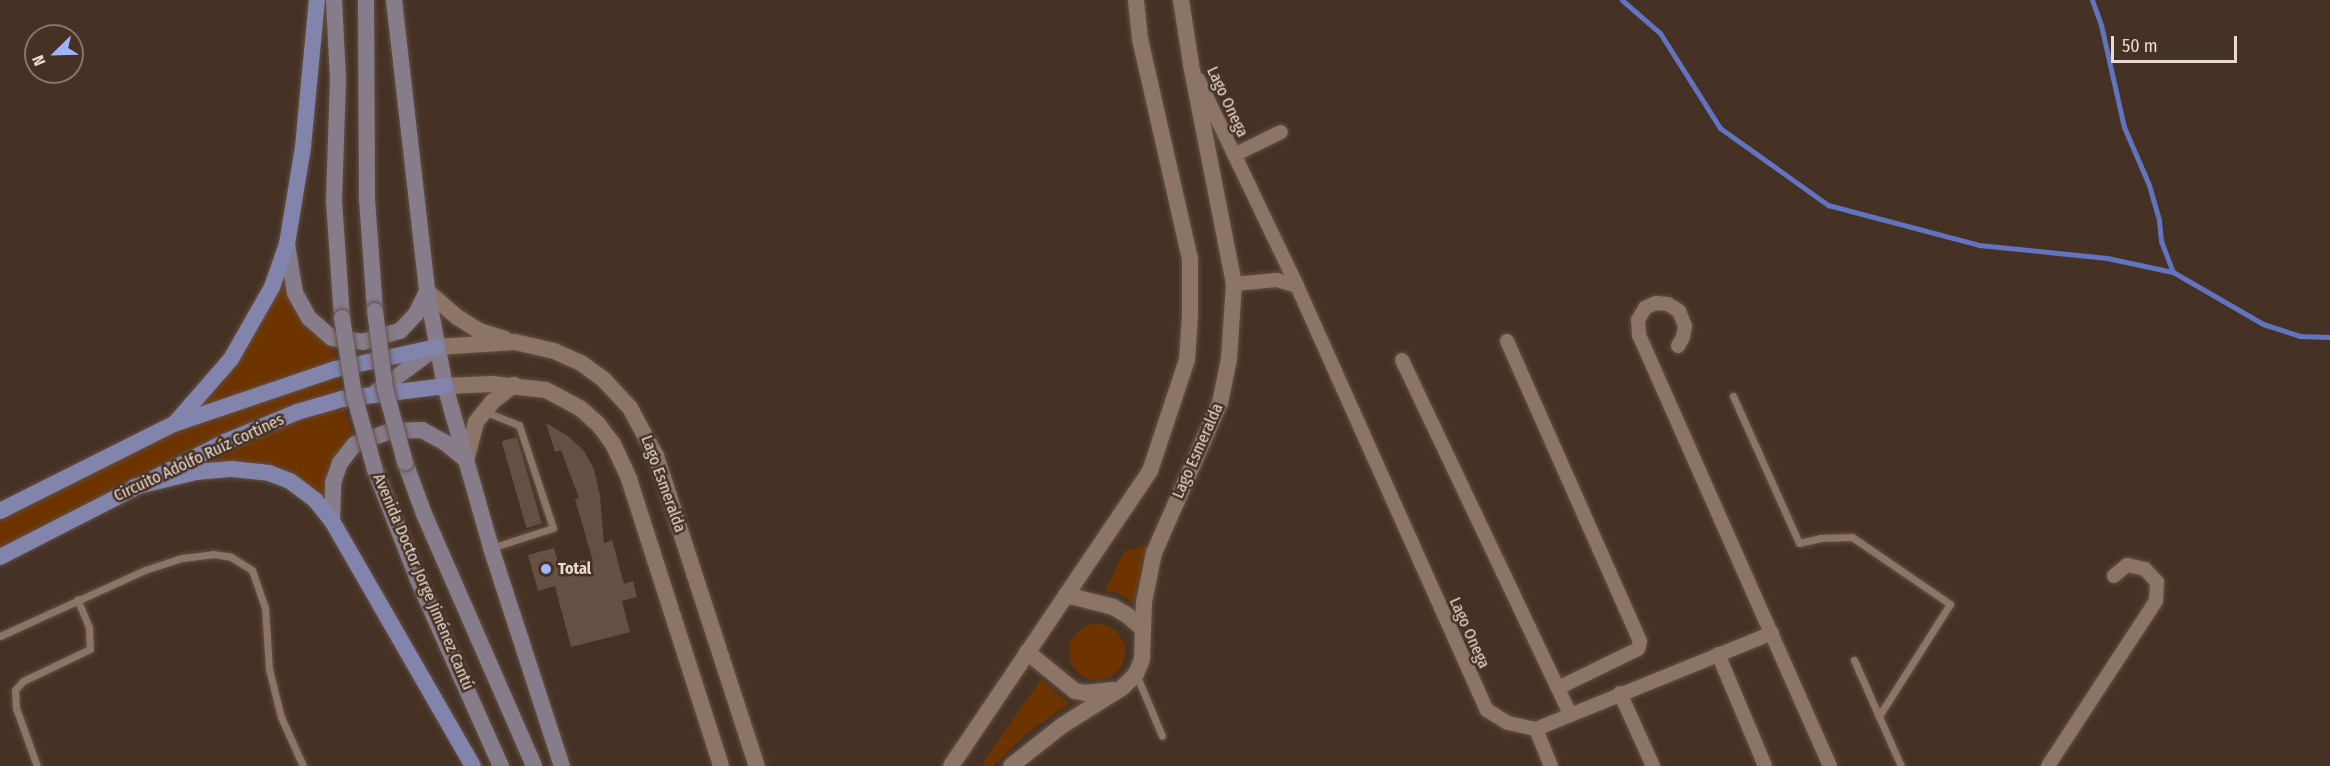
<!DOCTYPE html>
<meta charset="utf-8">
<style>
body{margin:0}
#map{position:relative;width:2330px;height:766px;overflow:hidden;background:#463225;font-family:"Fira Sans Condensed",sans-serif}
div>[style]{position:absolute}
.green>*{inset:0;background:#6d3400}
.round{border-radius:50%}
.stream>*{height:5px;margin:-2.5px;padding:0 2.5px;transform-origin:2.5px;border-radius:2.5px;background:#6273bf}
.building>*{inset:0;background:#665043;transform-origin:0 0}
.roads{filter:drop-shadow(0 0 2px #614f44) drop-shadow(0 0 2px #614f44)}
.service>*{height:7px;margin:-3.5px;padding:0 3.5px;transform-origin:3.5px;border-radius:3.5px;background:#8c7466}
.minor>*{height:14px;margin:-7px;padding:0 7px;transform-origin:7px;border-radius:7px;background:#8c7466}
.tertiary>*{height:16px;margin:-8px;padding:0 8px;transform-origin:8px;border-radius:8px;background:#8c7466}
.secondary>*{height:16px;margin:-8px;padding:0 8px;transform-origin:8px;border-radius:8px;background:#877c89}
.primary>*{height:16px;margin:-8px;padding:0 8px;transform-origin:8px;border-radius:8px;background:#8284ac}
.bridges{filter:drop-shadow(0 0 2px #614f44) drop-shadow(0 0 2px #614f44)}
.secondary-bridge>*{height:16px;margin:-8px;padding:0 8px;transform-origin:8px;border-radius:8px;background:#877c89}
.dots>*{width:16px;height:16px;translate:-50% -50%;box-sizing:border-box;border:3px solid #463225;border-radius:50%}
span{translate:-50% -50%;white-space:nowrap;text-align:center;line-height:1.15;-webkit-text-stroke:5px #463225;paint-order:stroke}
.street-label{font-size:16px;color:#e8dad2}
.poi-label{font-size:16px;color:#e8dad2;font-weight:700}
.left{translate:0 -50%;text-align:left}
.north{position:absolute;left:24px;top:24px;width:60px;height:60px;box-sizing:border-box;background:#463225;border:2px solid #87756a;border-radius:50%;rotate:247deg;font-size:16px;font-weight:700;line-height:24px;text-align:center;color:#e8dad2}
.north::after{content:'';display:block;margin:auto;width:21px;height:27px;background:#a0b3fd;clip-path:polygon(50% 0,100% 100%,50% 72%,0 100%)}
.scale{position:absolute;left:2111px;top:36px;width:126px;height:27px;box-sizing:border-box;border:3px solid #e8dad2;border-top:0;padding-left:8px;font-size:18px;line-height:21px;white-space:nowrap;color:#e8dad2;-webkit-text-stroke:4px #463225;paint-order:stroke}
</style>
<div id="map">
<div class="green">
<div style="clip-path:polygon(287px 244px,295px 293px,332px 338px,342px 399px,355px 444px,340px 463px,332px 521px,290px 481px,232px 469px,134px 487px,0 557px,0 512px,174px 424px,203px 392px)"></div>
<div style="clip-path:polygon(1147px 545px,1134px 603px,1115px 592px,1105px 592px,1124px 551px)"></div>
<div class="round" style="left:1069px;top:624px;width:56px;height:56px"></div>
<div style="clip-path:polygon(1041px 679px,1069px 704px,1031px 730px,993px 766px,981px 766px)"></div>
</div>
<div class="stream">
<div style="left:1622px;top:0;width:50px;rotate:41deg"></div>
<div style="left:1660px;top:33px;width:112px;rotate:57.7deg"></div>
<div style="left:1720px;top:128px;width:133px;rotate:35.5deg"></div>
<div style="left:1828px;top:205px;width:156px;rotate:14.8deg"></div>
<div style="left:1979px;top:245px;width:129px;rotate:5.8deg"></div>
<div style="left:2107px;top:258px;width:67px;rotate:12deg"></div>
<div style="left:2173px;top:272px;width:104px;rotate:30deg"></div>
<div style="left:2263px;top:324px;width:38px;rotate:18deg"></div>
<div style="left:2299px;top:336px;width:31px;rotate:2deg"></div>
<div style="left:2092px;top:0;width:27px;rotate:70deg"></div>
<div style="left:2101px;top:25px;width:105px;rotate:77.3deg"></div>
<div style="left:2124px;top:127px;width:63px;rotate:66.7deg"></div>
<div style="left:2149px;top:185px;width:37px;rotate:74deg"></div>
<div style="left:2159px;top:221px;width:20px;rotate:84deg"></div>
<div style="left:2161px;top:241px;width:33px;rotate:69deg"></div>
</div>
<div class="building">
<div style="clip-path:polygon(546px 423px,568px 436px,584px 451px,594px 469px,600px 496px,604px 543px,612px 540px,624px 584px,633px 581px,637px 597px,622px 601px,630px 632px,571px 647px,555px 586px,538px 591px,528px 555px,554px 548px,559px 566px,592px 558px,575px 499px,579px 498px,561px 450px,555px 452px)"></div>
<div style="left:517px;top:437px;width:90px;height:16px;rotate:74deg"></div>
</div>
<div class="roads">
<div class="service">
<div style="left:1733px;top:396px;width:161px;rotate:65.8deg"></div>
<div style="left:1799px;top:543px;width:22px;rotate:-13deg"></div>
<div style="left:1820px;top:538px;width:32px;rotate:-2deg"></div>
<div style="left:1852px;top:537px;width:119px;rotate:34.4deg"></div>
<div style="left:1950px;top:604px;width:133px;rotate:122.4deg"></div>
<div style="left:486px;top:412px;width:35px;rotate:22deg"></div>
<div style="left:519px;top:425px;width:108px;rotate:71.7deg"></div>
<div style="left:553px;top:528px;width:65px;rotate:162.1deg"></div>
<div style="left:0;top:636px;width:159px;rotate:-24.5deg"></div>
<div style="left:145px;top:570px;width:39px;rotate:-18deg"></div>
<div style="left:182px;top:558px;width:31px;rotate:-7deg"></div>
<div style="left:213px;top:554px;width:18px;rotate:9deg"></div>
<div style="left:231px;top:557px;width:25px;rotate:32deg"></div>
<div style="left:252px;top:570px;width:39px;rotate:71deg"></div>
<div style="left:265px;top:607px;width:62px;rotate:86.3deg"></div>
<div style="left:269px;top:669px;width:49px;rotate:76deg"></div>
<div style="left:281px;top:717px;width:54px;rotate:65.8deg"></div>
<div style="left:1854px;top:660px;width:116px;rotate:66.1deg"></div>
<div style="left:1136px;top:674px;width:67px;rotate:67.2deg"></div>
<div style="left:37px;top:766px;width:62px;rotate:-109.9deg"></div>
<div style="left:16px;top:708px;width:18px;rotate:-93deg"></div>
<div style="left:15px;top:690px;width:12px;rotate:-48deg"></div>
<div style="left:23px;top:681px;width:74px;rotate:-25.5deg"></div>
<div style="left:90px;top:649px;width:22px;rotate:-93deg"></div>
<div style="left:89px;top:627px;width:30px;rotate:-113deg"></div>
</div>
<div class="minor">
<div style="left:1198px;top:79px;width:229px;rotate:64.4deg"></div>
<div style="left:1297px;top:286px;width:465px;rotate:65.9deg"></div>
<div style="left:1487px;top:710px;width:25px;rotate:32deg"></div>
<div style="left:1508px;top:723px;width:29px;rotate:12deg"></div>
<div style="left:1536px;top:729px;width:255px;rotate:-22.1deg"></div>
<div style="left:1234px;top:155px;width:52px;rotate:-26.1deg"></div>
<div style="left:1234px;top:284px;width:43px;rotate:-5.3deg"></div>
<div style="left:1277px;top:280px;width:21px;rotate:17deg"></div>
<div style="left:1507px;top:341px;width:328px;rotate:66.1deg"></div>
<div style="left:1640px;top:641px;width:8px;rotate:104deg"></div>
<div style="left:1638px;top:649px;width:89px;rotate:154deg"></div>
<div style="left:1678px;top:346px;width:10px;rotate:-61deg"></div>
<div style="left:1683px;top:337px;width:11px;rotate:-80deg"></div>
<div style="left:1685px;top:326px;width:16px;rotate:-112deg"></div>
<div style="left:1679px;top:311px;width:13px;rotate:-148deg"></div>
<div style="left:1668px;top:304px;width:12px;rotate:-175deg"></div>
<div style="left:1656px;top:303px;width:12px;rotate:156deg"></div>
<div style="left:1645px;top:308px;width:14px;rotate:120deg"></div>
<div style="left:1638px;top:320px;width:15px;rotate:86deg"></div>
<div style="left:1639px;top:335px;width:471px;rotate:66.1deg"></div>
<div style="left:1402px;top:360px;width:392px;rotate:64.6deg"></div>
<div style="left:1718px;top:654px;width:121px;rotate:67.2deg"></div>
<div style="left:1620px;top:693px;width:80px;rotate:65.7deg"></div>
<div style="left:1536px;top:729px;width:40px;rotate:68deg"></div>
<div style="left:2048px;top:766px;width:197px;rotate:-56.8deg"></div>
<div style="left:2156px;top:601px;width:19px;rotate:-87deg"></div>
<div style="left:2157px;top:582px;width:18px;rotate:-133deg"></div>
<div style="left:2145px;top:569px;width:18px;rotate:-167deg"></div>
<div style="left:2127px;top:565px;width:17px;rotate:140deg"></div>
</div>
<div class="tertiary">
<div style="left:427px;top:291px;width:40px;rotate:41deg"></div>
<div style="left:457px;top:317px;width:26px;rotate:32deg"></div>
<div style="left:479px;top:331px;width:27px;rotate:17deg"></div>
<div style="left:437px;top:347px;width:78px;rotate:-3.7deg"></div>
<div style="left:515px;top:342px;width:40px;rotate:13deg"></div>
<div style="left:554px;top:351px;width:30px;rotate:24deg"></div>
<div style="left:581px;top:363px;width:29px;rotate:36deg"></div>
<div style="left:604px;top:380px;width:38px;rotate:47deg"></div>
<div style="left:630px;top:408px;width:55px;rotate:61.6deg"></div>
<div style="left:656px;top:456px;width:326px;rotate:72deg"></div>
<div style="left:445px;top:386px;width:47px;rotate:-2.4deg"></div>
<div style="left:492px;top:384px;width:54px;rotate:6.3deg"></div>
<div style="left:546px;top:390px;width:38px;rotate:28deg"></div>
<div style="left:580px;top:408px;width:24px;rotate:42deg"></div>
<div style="left:598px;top:424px;width:25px;rotate:53deg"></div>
<div style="left:613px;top:444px;width:38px;rotate:65deg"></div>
<div style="left:629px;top:479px;width:301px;rotate:72.2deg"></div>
<div style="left:466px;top:460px;width:39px;rotate:-75deg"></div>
<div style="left:476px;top:422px;width:26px;rotate:-51deg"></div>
<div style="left:492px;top:402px;width:28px;rotate:-38deg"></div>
<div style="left:1066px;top:595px;width:49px;rotate:14.3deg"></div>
<div style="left:1113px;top:607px;width:16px;rotate:30deg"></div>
<div style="left:1127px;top:615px;width:20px;rotate:41deg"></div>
<div style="left:1027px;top:652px;width:62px;rotate:39.1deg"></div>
<div style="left:1075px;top:691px;width:10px;rotate:11deg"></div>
<div style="left:1085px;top:693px;width:28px;rotate:-6deg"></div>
<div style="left:951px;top:766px;width:356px;rotate:-56deg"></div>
<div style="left:1150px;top:471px;width:117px;rotate:-71.6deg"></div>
<div style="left:1187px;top:360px;width:44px;rotate:-86.1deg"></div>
<div style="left:1190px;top:316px;width:57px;rotate:-90deg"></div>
<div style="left:1190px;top:259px;width:226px;rotate:-102.8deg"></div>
<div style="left:1140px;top:39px;width:39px;rotate:-96deg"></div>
<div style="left:1011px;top:766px;width:66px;rotate:-38.3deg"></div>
<div style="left:1063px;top:725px;width:70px;rotate:-32.1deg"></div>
<div style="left:1122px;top:688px;width:20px;rotate:-45deg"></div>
<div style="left:1136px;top:674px;width:16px;rotate:-68deg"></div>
<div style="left:1142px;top:659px;width:57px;rotate:-88deg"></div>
<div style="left:1144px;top:602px;width:50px;rotate:-78.5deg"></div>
<div style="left:1154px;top:553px;width:164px;rotate:-66.3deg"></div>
<div style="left:1220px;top:403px;width:45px;rotate:-78.4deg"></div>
<div style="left:1229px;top:359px;width:75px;rotate:-86.2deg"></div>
<div style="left:1234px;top:284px;width:224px;rotate:-101.1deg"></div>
<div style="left:1191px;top:64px;width:65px;rotate:-98.9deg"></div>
</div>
<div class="secondary">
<div style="left:334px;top:0;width:79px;rotate:87.1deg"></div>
<div style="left:338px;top:79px;width:122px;rotate:91.9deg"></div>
<div style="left:334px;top:201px;width:117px;rotate:86.1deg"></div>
<div style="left:366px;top:0;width:199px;rotate:89.7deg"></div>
<div style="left:367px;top:199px;width:112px;rotate:85.9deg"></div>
<div style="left:394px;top:0;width:293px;rotate:83.5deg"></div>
<div style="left:427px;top:291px;width:97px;rotate:79.3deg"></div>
<div style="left:445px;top:386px;width:168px;rotate:74.1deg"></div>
<div style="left:491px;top:548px;width:229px;rotate:72deg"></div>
<div style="left:287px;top:244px;width:50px;rotate:80.7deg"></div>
<div style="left:295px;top:293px;width:29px;rotate:61deg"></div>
<div style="left:309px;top:318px;width:30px;rotate:41deg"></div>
<div style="left:332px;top:338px;width:31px;rotate:7deg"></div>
<div style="left:363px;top:342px;width:39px;rotate:-17deg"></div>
<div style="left:400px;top:331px;width:23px;rotate:-47deg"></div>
<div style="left:416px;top:314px;width:25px;rotate:-64deg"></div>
<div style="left:376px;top:392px;width:76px;rotate:-36.4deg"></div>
<div style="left:405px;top:462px;width:55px;rotate:69.9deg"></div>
<div style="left:424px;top:514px;width:275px;rotate:66.4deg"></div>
<div style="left:375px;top:470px;width:118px;rotate:68.6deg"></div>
<div style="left:418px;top:580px;width:204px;rotate:66deg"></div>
<div style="left:332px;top:521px;width:38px;rotate:-88deg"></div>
<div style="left:333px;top:483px;width:21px;rotate:-71deg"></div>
<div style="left:340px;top:463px;width:24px;rotate:-52deg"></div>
<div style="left:355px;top:444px;width:38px;rotate:-20deg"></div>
<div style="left:391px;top:431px;width:31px;rotate:-2deg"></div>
<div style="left:422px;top:430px;width:25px;rotate:29deg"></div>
<div style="left:444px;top:442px;width:28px;rotate:39deg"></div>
</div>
<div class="primary">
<div style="left:176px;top:422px;width:84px;rotate:-48.9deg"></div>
<div style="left:231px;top:359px;width:83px;rotate:-60.3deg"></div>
<div style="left:272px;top:287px;width:46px;rotate:-70.8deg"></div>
<div style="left:287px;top:244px;width:98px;rotate:-80.6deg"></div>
<div style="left:303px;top:147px;width:148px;rotate:-84.6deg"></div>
<div style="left:134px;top:487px;width:64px;rotate:-13.6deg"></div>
<div style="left:196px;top:472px;width:36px;rotate:-5deg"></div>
<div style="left:232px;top:469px;width:37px;rotate:6deg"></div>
<div style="left:269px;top:473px;width:22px;rotate:21deg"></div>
<div style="left:290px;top:481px;width:31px;rotate:37deg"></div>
<div style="left:315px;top:500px;width:27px;rotate:51deg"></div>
<div style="left:332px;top:521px;width:283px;rotate:60.1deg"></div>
<div style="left:0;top:511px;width:195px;rotate:-26.6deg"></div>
<div style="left:174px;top:424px;width:171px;rotate:-18.8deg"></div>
<div style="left:336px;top:369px;width:103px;rotate:-12.3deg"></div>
<div style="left:0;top:557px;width:253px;rotate:-27.1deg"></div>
<div style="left:225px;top:442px;width:78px;rotate:-22.6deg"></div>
<div style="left:297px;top:412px;width:47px;rotate:-16.1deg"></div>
<div style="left:342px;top:399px;width:104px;rotate:-7.2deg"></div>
</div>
</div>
<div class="bridges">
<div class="secondary-bridge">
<div style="left:375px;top:311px;width:78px;rotate:82.6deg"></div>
<div style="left:385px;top:388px;width:77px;rotate:74.9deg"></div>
<div style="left:342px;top:318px;width:78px;rotate:81.1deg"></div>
<div style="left:354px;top:395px;width:78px;rotate:74.4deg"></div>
</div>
</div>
<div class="dots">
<div style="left:546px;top:569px;background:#a0b3fd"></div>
</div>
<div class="street-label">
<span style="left:1227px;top:102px;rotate:65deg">Lago Onega</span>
<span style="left:1198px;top:451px;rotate:-66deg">Lago Esmeralda</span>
<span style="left:199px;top:458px;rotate:-25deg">Circuito Adolfo Ruíz Cortines</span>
<span style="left:663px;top:484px;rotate:70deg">Lago Esmeralda</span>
<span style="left:423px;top:582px;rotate:67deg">Avenida Doctor Jorge Jiménez Cantú</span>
<span style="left:1469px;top:633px;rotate:66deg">Lago Onega</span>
</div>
<div class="poi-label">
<span class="left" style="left:558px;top:569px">Total</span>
</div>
<div class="north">N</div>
<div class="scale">50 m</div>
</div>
